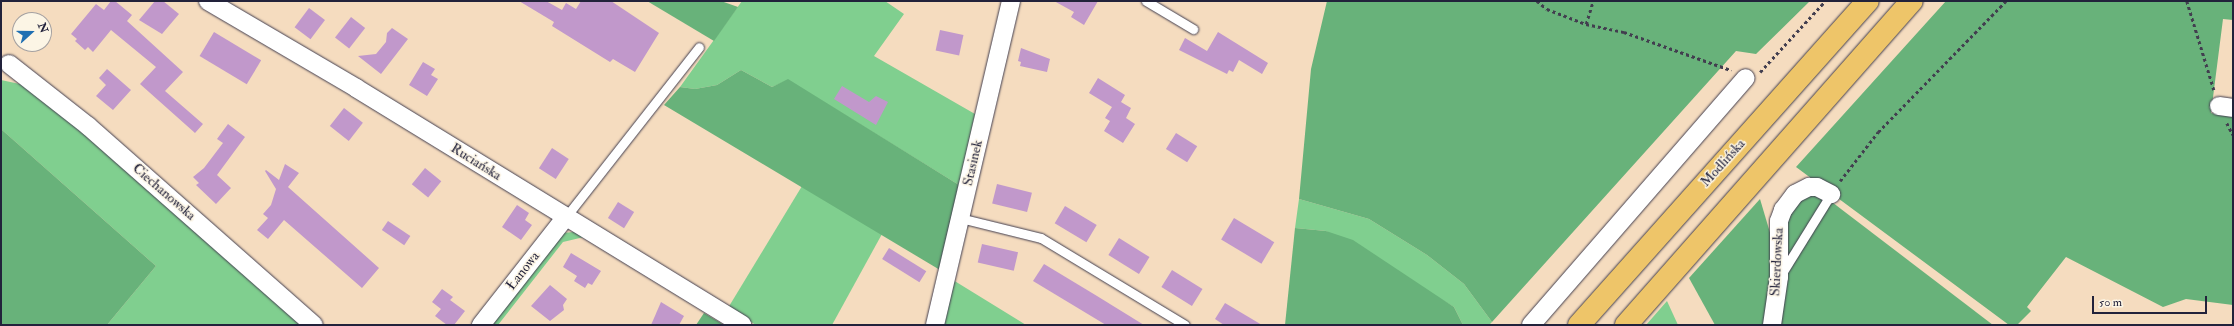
<!DOCTYPE html>
<meta charset="utf-8">
<style>
body{margin:0}
#map{position:relative;width:2234px;height:326px;overflow:hidden;background:#f5dcbf;font-family:"IM FELL Double Pica",serif}
div>[style]{position:absolute}
.green>*{inset:0;background:#80cf8f}
.forest>*{inset:0;background:#68b27a}
.building>*{inset:0;background:#c198cb;transform-origin:0 0}
.path>*{height:2.5px;margin-top:-1.25px;transform-origin:0;background:repeating-linear-gradient(90deg,#423e4f 0 3px,transparent 0 6px)}
.roads{filter:drop-shadow(0 0 1px #423e4f) drop-shadow(0 0 1px #423e4f)}
.lane>*{height:9px;margin:-4.5px;padding:0 4.5px;transform-origin:4.5px;border-radius:4.5px;background:#fff}
.street>*{height:18px;margin:-9px;padding:0 9px;transform-origin:9px;border-radius:9px;background:#fff}
.primary>*{height:22px;margin:-11px;padding:0 11px;transform-origin:11px;border-radius:11px;background:#eec569}
span{translate:-50% -50%;white-space:nowrap;text-align:center;line-height:1.15;-webkit-text-stroke:3px #fcf5e5;paint-order:stroke}
.street-label{font-size:14px;color:#22223b}
.frame{position:absolute;inset:0;border:2px solid #22223b;pointer-events:none}
.north{position:absolute;left:12px;top:12px;width:40px;height:40px;box-sizing:border-box;background:#fcf5e5;border:1px solid #a5a1a1;border-radius:50%;rotate:69deg;font-size:11px;font-weight:700;line-height:16px;text-align:center;color:#22223b}
.north::after{content:'';display:block;margin:auto;width:14px;height:18px;background:#1f6fb2;clip-path:polygon(50% 0,100% 100%,50% 72%,0 100%)}
.scale{position:absolute;left:2092px;top:296px;width:115px;height:18px;box-sizing:border-box;border:2px solid #22223b;border-top:0;padding-left:5px;font-size:12px;line-height:14px;white-space:nowrap;color:#22223b;-webkit-text-stroke:3px #fcf5e5;paint-order:stroke}
</style>
<div id="map">
<div class="green">
<div style="clip-path:polygon(742px 1px,885px 1px,904px 14px,874px 56px,975px 114px,959px 185px,788px 80px,772px 87px,741px 70px,717px 85px,695px 89px,680px 87px)"></div>
<div style="clip-path:polygon(1px 80px,29px 86px,302px 325px,107px 325px,156px 266px,1px 129px)"></div>
<div style="clip-path:polygon(802px 186px,882px 234px,832px 325px,756px 325px,728px 308px)"></div>
<div style="clip-path:polygon(1299px 199px,1369px 219px,1427px 255px,1464px 284px,1492px 322px,1489px 325px,1463px 325px,1454px 307px,1326px 231px,1295px 228px)"></div>
<div style="clip-path:polygon(574px 232px,584px 237px,563px 242px,498px 325px,488px 325px,562px 233px)"></div>
<div style="clip-path:polygon(953px 280px,1026px 325px,942px 325px)"></div>
<div style="clip-path:polygon(1667px 301px,1678px 325px,1646px 325px)"></div>
</div>
<div class="forest">
<div style="clip-path:polygon(647px 1px,721px 1px,738px 7px,714px 41px)"></div>
<div style="clip-path:polygon(1327px 1px,1810px 1px,1756px 54px,1736px 51px,1492px 322px,1464px 284px,1427px 255px,1369px 219px,1299px 199px,1311px 69px)"></div>
<div style="clip-path:polygon(1946px 1px,2233px 1px,2233px 20px,2223px 19px,2211px 113px,2233px 117px,2233px 305px,2186px 299px,2163px 307px,2066px 257px,2027px 307px,2031px 311px,2017px 325px,2009px 325px,1796px 167px)"></div>
<div style="clip-path:polygon(741px 70px,772px 87px,788px 79px,959px 185px,940px 270px,664px 105px,680px 87px,695px 89px,717px 85px)"></div>
<div style="clip-path:polygon(1px 129px,156px 266px,107px 325px,1px 325px)"></div>
<div style="clip-path:polygon(1808px 195px,1824px 196px,1993px 325px,1779px 325px,1787px 210px)"></div>
<div style="clip-path:polygon(1760px 199px,1771px 236px,1773px 269px,1767px 325px,1715px 325px,1689px 278px)"></div>
<div style="clip-path:polygon(1295px 228px,1326px 231px,1353px 240px,1454px 307px,1463px 325px,1285px 325px)"></div>
<div style="clip-path:polygon(704px 313px,724px 325px,696px 325px)"></div>
</div>
<div class="building">
<div style="clip-path:polygon(111px 1px,115px 1px,132px 15px,127px 21px,183px 72px,165px 91px,203px 124px,195px 133px,140px 84px,156px 67px,111px 30px,93px 52px,88px 47px,85px 50px,75px 41px,77px 39px,71px 34px,96px 4px,104px 10px)"></div>
<div style="clip-path:polygon(155px 1px,163px 1px,179px 14px,162px 34px,139px 20px)"></div>
<div style="clip-path:polygon(519px 1px,546px 1px,562px 10px,566px 3px,576px 9px,581px 1px,611px 1px,659px 33px,635px 72px,613px 59px,610px 62px,552px 26px,554px 22px)"></div>
<div style="clip-path:polygon(1054px 1px,1098px 1px,1084px 25px,1071px 17px,1074px 12px)"></div>
<div style="left:309px;top:8px;width:20px;height:24px;rotate:37deg"></div>
<div style="left:351px;top:17px;width:18px;height:26px;rotate:38deg"></div>
<div style="clip-path:polygon(392px 28px,408px 39px,381px 74px,358px 56px,376px 54px,386px 42px,387px 33px)"></div>
<div style="left:940px;top:30px;width:24px;height:21px;rotate:12deg"></div>
<div style="left:214px;top:32px;width:55px;height:28px;rotate:31deg"></div>
<div style="clip-path:polygon(1218px 32px,1268px 63px,1262px 74px,1239px 60px,1233px 72px,1229px 70px,1227px 74px,1179px 50px,1185px 38px,1207px 51px)"></div>
<div style="clip-path:polygon(1021px 48px,1050px 59px,1047px 72px,1020px 66px,1021px 62px,1018px 61px)"></div>
<div style="clip-path:polygon(423px 62px,435px 69px,431px 75px,438px 79px,427px 96px,409px 85px)"></div>
<div style="clip-path:polygon(107px 69px,131px 90px,113px 110px,96px 96px,106px 85px,99px 78px)"></div>
<div style="clip-path:polygon(1098px 78px,1125px 95px,1121px 102px,1131px 108px,1126px 118px,1135px 124px,1123px 143px,1104px 131px,1110px 121px,1105px 118px,1112px 107px,1089px 93px)"></div>
<div style="clip-path:polygon(842px 86px,869px 102px,876px 96px,888px 102px,876px 125px,834px 99px)"></div>
<div style="left:344px;top:108px;width:24px;height:23px;rotate:38deg"></div>
<div style="clip-path:polygon(228px 124px,245px 137px,217px 175px,231px 188px,216px 204px,196px 185px,199px 183px,193px 177px,204px 168px,223px 143px,217px 139px)"></div>
<div style="left:1176px;top:133px;width:25px;height:19px;rotate:32deg"></div>
<div style="left:552px;top:148px;width:20px;height:24px;rotate:33deg"></div>
<div style="clip-path:polygon(285px 164px,299px 173px,288px 187px,379px 268px,362px 288px,284px 220px,268px 239px,257px 230px,268px 218px,263px 214px,271px 205px,276px 189px,265px 171px,266px 170px,279px 180px)"></div>
<div style="left:425px;top:168px;width:21px;height:21px;rotate:39deg"></div>
<div style="left:997px;top:184px;width:36px;height:20px;rotate:14deg"></div>
<div style="left:618px;top:202px;width:19px;height:19px;rotate:32deg"></div>
<div style="clip-path:polygon(517px 205px,529px 213px,525px 220px,532px 225px,521px 240px,502px 227px)"></div>
<div style="left:1065px;top:206px;width:37px;height:20px;rotate:31deg"></div>
<div style="left:1234px;top:218px;width:47px;height:25px;rotate:31deg"></div>
<div style="left:388px;top:221px;width:27px;height:11px;rotate:34deg"></div>
<div style="left:1119px;top:238px;width:36px;height:20px;rotate:32deg"></div>
<div style="left:982px;top:244px;width:37px;height:19px;rotate:13deg"></div>
<div style="left:889px;top:248px;width:44px;height:13px;rotate:32deg"></div>
<div style="clip-path:polygon(571px 253px,601px 271px,592px 285px,588px 283px,585px 288px,574px 281px,577px 276px,563px 267px)"></div>
<div style="clip-path:polygon(1044px 264px,1097px 296px,1144px 325px,1106px 325px,1033px 281px)"></div>
<div style="left:1172px;top:270px;width:36px;height:20px;rotate:32deg"></div>
<div style="clip-path:polygon(550px 285px,567px 299px,563px 305px,564px 310px,550px 321px,531px 306px)"></div>
<div style="clip-path:polygon(442px 289px,453px 297px,450px 300px,465px 311px,454px 325px,447px 325px,435px 316px,441px 309px,432px 302px)"></div>
<div style="clip-path:polygon(661px 302px,684px 316px,679px 325px,651px 325px)"></div>
<div style="clip-path:polygon(1225px 303px,1262px 325px,1224px 325px,1215px 319px)"></div>
</div>
<div class="path">
<div style="left:1537px;top:1px;width:13px;rotate:39deg"></div>
<div style="left:1547px;top:9px;width:42px;rotate:21deg"></div>
<div style="left:1586px;top:24px;width:39px;rotate:12deg"></div>
<div style="left:1624px;top:32px;width:114px;rotate:19.6deg"></div>
<div style="left:2187px;top:1px;width:93px;rotate:73.1deg"></div>
<div style="left:1586px;top:24px;width:24px;rotate:-73deg"></div>
<div style="left:1760px;top:72px;width:96px;rotate:-47.5deg"></div>
<div style="left:2227px;top:123px;width:13px;rotate:63deg"></div>
<div style="left:1840px;top:181px;width:62px;rotate:-52.2deg"></div>
<div style="left:1878px;top:132px;width:183px;rotate:-45.7deg"></div>
</div>
<div class="roads">
<div class="lane">
<div style="left:1146px;top:1px;width:55px;rotate:30.8deg"></div>
<div style="left:565px;top:218px;width:217px;rotate:-51.9deg"></div>
<div style="left:960px;top:218px;width:83px;rotate:13.9deg"></div>
<div style="left:1041px;top:238px;width:168px;rotate:31.1deg"></div>
<div style="left:1782px;top:273px;width:93px;rotate:-58.2deg"></div>
</div>
<div class="street">
<div style="left:208px;top:1px;width:172px;rotate:30.4deg"></div>
<div style="left:356px;top:88px;width:453px;rotate:31.5deg"></div>
<div style="left:9px;top:64px;width:100px;rotate:38.1deg"></div>
<div style="left:88px;top:126px;width:301px;rotate:41.4deg"></div>
<div style="left:2219px;top:106px;width:14px;rotate:8deg"></div>
<div style="left:481px;top:325px;width:136px;rotate:-51.9deg"></div>
<div style="left:935px;top:325px;width:333px;rotate:-76.8deg"></div>
<div style="left:1531px;top:325px;width:327px;rotate:-49deg"></div>
<div style="left:1772px;top:325px;width:49px;rotate:-81.7deg"></div>
<div style="left:1779px;top:277px;width:56px;rotate:-90deg"></div>
<div style="left:1779px;top:221px;width:12px;rotate:-70deg"></div>
<div style="left:1783px;top:210px;width:20px;rotate:-53deg"></div>
<div style="left:1795px;top:194px;width:16px;rotate:-27deg"></div>
<div style="left:1809px;top:187px;width:8px"></div>
<div style="left:1817px;top:187px;width:16px;rotate:27deg"></div>
</div>
<div class="primary">
<div style="left:1579px;top:325px;width:434px;rotate:-48.3deg"></div>
<div style="left:1626px;top:325px;width:432px;rotate:-48.6deg"></div>
</div>
</div>
<div class="street-label">
<span style="left:476px;top:162px;rotate:32deg">Ruciańska</span>
<span style="left:973px;top:163px;rotate:-77deg">Stasinek</span>
<span style="left:1723px;top:163px;rotate:-48deg">Modlińska</span>
<span style="left:164px;top:192px;rotate:41deg">Ciechanowska</span>
<span style="left:1777px;top:262px;rotate:-87deg">Skierdowska</span>
<span style="left:523px;top:271px;rotate:-52deg">Łanowa</span>
</div>
<div class="frame"></div>
<div class="north">N</div>
<div class="scale">50 m</div>
</div>
